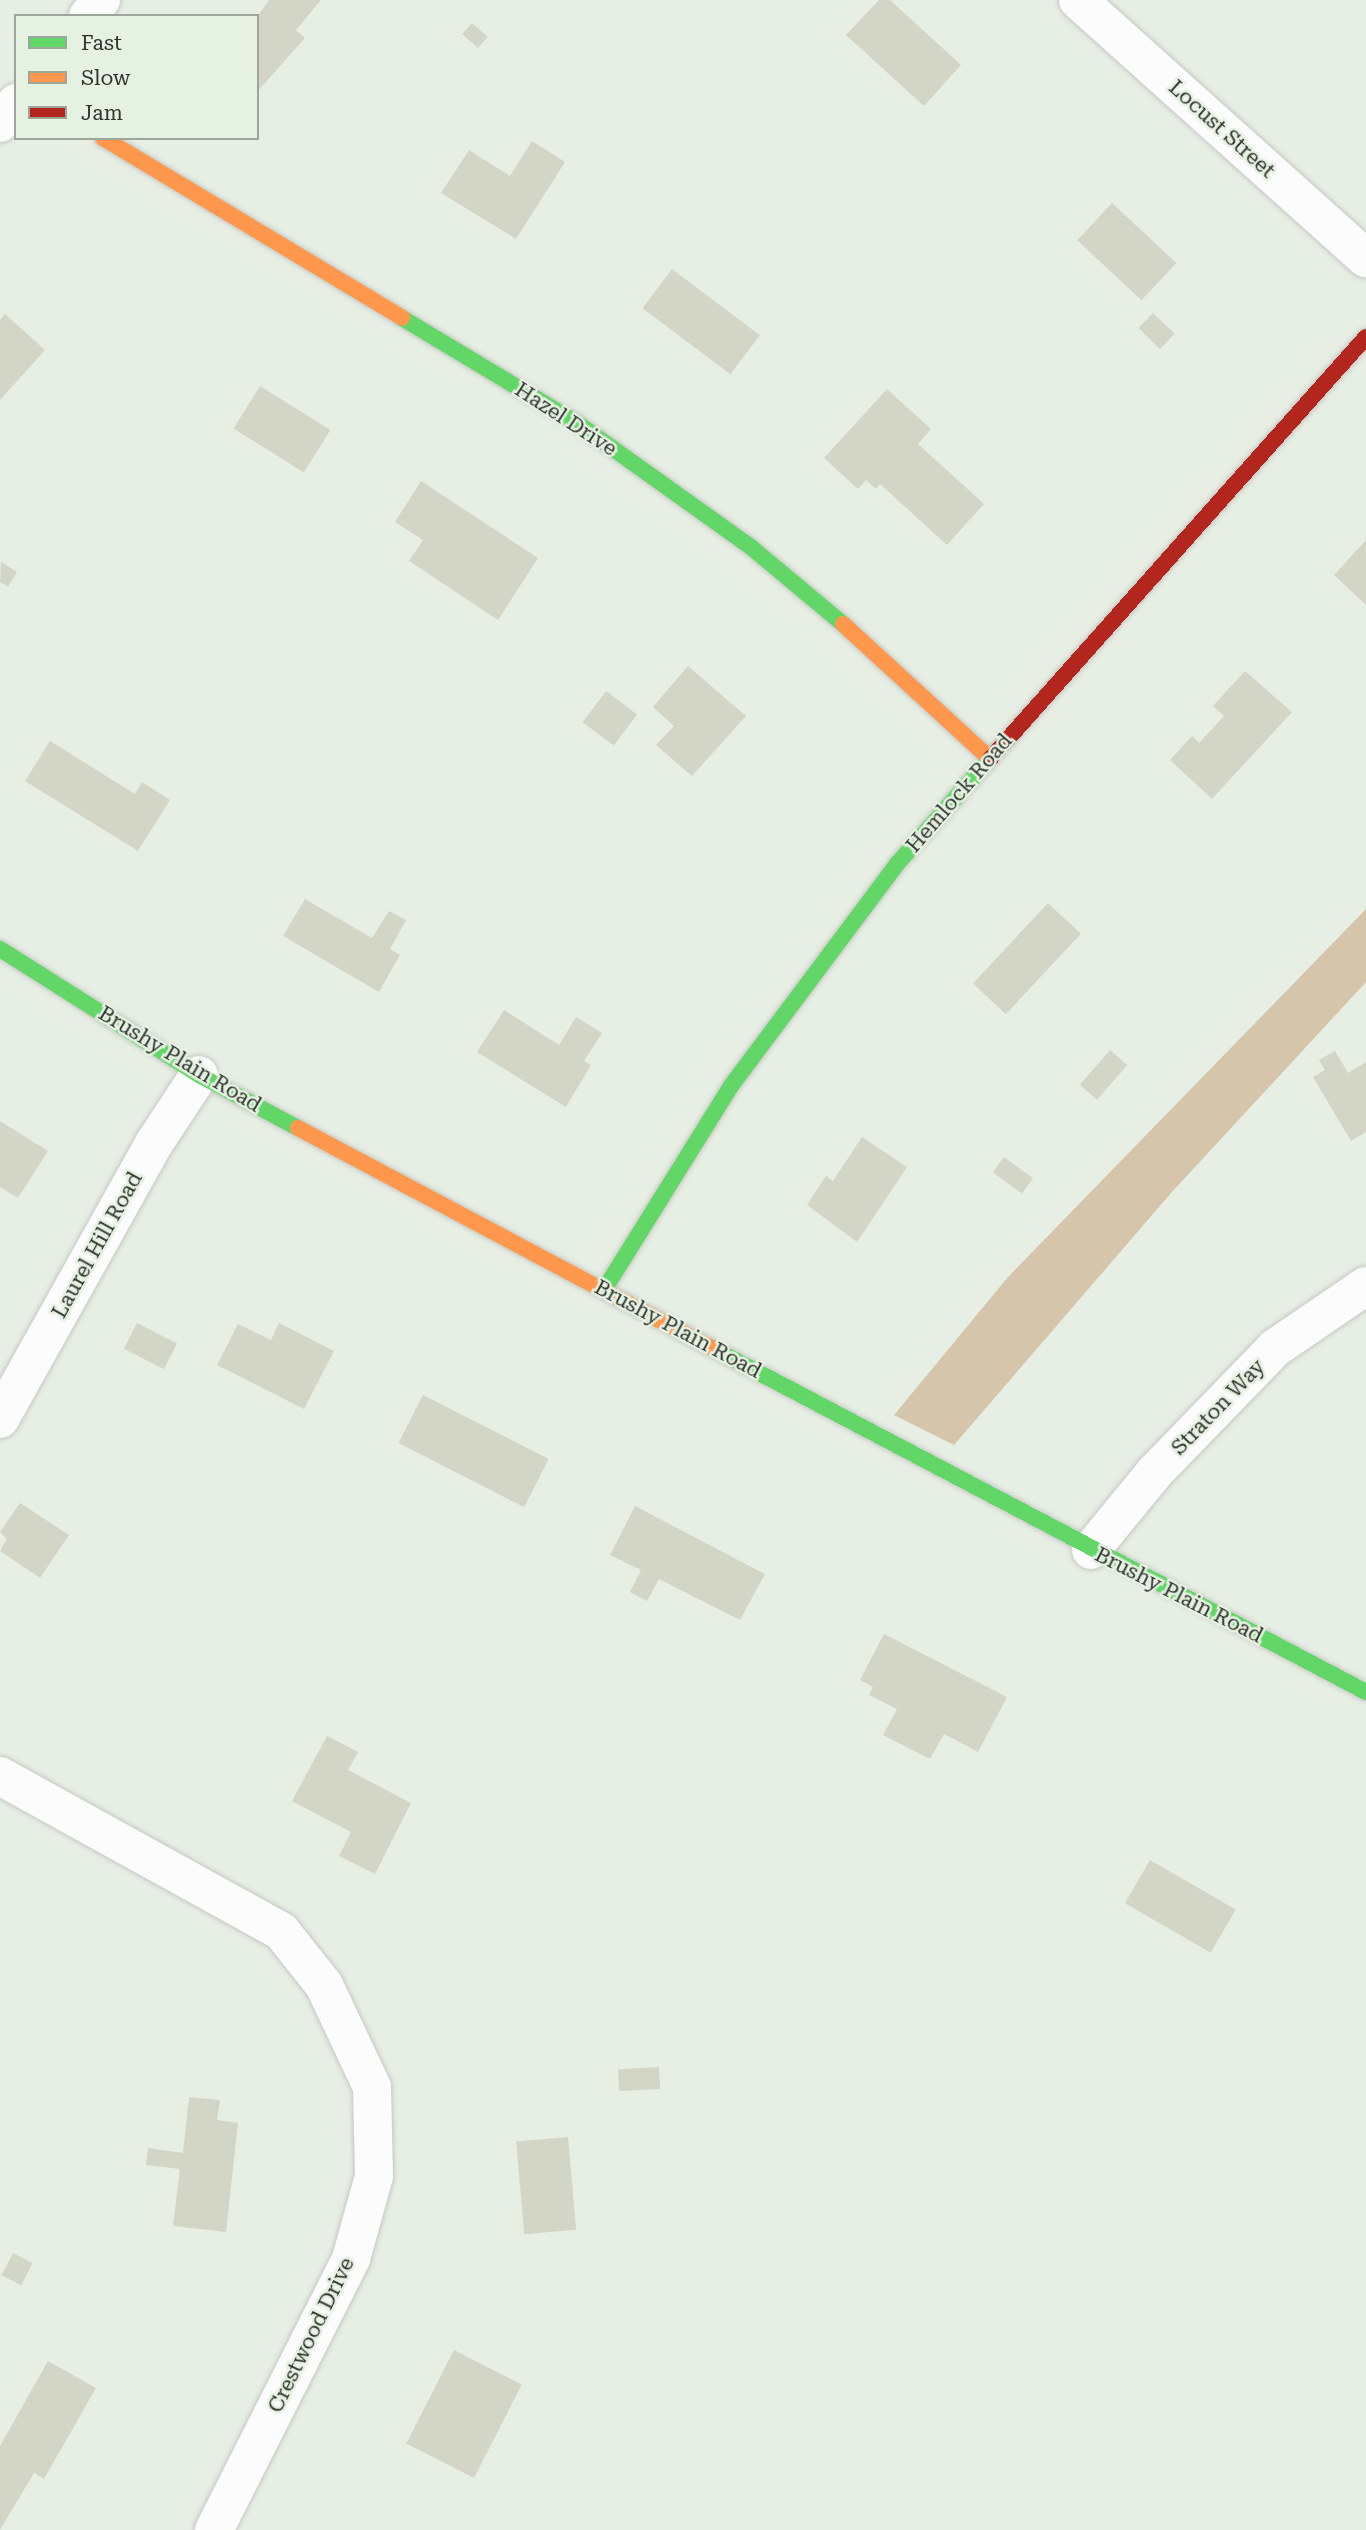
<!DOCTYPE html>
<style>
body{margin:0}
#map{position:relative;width:1366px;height:2530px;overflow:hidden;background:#e7eee4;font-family:"Roboto Serif",serif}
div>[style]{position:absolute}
.forest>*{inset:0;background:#d5c5aa}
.building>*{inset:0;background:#d3d6c7;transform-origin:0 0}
.roads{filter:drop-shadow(0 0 2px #c4c9c2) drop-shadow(0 0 2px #c4c9c2)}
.street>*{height:38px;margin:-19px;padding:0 19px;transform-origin:19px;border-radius:19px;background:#fbfcfb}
.fast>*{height:16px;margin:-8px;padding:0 8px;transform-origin:8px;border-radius:8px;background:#63d668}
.slow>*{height:16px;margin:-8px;padding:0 8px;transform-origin:8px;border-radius:8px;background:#ff974d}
.jam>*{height:16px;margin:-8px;padding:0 8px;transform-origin:8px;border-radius:8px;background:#b3261e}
span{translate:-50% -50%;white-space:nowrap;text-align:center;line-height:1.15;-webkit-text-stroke:5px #e5f1e1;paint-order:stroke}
.street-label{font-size:21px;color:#30352f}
.legend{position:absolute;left:14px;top:14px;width:245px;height:126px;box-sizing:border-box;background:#e5f1e1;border:2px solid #9da69a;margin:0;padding:9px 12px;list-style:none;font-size:21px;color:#30352f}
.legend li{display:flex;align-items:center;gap:14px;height:35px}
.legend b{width:35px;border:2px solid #9da69a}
</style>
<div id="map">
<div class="forest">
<div style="clip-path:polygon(1366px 909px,1366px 982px,1171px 1193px,954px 1445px,894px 1415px,1008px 1277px)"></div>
</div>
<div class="building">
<div style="clip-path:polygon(269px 0,321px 0,296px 30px,305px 38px,257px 92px,257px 17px)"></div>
<div style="clip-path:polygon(879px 0,890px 0,961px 65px,924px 106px,846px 35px)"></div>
<div style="left:472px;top:23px;width:21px;height:15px;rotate:41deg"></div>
<div style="clip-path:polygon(532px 141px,565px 162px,516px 239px,441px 193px,469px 150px,510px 176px)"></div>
<div style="left:1112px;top:203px;width:88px;height:51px;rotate:43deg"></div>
<div style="left:672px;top:269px;width:110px;height:49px;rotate:37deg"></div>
<div style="left:1153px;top:313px;width:30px;height:21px;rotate:44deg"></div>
<div style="clip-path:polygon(5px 314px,45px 350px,0 400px,0 320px)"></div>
<div style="left:260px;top:386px;width:83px;height:50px;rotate:32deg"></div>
<div style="clip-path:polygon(887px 389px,931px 429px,918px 444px,984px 504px,947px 545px,880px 484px,876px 489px,866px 480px,858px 489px,824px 458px)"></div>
<div style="clip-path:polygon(421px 481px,538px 558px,498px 620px,409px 561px,423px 540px,395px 522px)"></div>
<div style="clip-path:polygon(1366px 540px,1366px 605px,1334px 575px)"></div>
<div style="clip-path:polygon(1px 562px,17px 572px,8px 587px,0 582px)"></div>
<div style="clip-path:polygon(688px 666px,746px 716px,692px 776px,656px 745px,674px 726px,653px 707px)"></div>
<div style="clip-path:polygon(1245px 671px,1292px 712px,1212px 799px,1170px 760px,1192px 736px,1199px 743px,1224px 716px,1213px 706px)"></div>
<div style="left:606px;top:691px;width:39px;height:39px;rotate:37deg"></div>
<div style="clip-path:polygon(50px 741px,135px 794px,142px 782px,170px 800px,138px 851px,25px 781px)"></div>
<div style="clip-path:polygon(305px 899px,372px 938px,389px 911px,406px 920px,390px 949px,400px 955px,379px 992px,283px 936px)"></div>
<div style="left:1048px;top:903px;width:45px;height:110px;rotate:43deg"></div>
<div style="clip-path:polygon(504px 1010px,559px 1045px,576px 1017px,602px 1033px,584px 1061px,591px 1065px,566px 1107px,477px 1052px)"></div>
<div style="left:1110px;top:1050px;width:23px;height:46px;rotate:41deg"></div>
<div style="clip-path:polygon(1335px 1051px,1348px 1073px,1366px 1062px,1366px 1132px,1351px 1141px,1313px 1077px,1325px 1070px,1319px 1060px)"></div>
<div style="clip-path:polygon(0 1121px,48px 1151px,18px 1198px,0 1187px)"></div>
<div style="clip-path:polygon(862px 1137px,907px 1167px,857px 1242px,807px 1205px,826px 1176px,833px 1181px)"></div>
<div style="left:1004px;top:1157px;width:36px;height:19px;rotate:36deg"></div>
<div style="left:137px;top:1323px;width:45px;height:29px;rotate:27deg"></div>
<div style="clip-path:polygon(279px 1323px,334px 1351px,304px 1409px,217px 1365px,238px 1324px,271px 1340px)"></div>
<div style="left:423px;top:1395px;width:141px;height:54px;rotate:27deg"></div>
<div style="clip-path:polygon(20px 1503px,69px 1535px,40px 1578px,0 1551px,7px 1539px,0 1532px)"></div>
<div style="clip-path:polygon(635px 1506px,765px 1574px,740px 1620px,659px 1579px,647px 1601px,630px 1592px,641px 1570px,610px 1555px)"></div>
<div style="clip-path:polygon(884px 1634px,1007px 1697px,978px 1752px,944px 1734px,930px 1759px,883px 1735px,897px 1709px,869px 1695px,873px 1687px,860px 1680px)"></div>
<div style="clip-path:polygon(327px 1736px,358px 1752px,348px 1770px,411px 1803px,375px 1874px,339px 1856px,351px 1832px,292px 1801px)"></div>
<div style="left:1150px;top:1860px;width:99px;height:50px;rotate:30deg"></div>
<div style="left:659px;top:2067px;width:22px;height:41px;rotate:87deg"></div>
<div style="clip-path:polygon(189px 2097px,220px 2100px,217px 2120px,238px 2123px,226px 2232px,173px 2226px,180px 2169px,146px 2165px,148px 2148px,183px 2153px)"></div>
<div style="left:568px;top:2137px;width:93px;height:52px;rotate:85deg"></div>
<div style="left:13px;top:2253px;width:22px;height:25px;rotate:27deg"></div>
<div style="left:454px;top:2350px;width:76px;height:105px;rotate:27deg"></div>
<div style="clip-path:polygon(48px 2361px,96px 2388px,44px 2479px,34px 2473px,0 2530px,0 2446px)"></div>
</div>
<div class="roads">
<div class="street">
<div style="left:1078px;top:0;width:387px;rotate:41.9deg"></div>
<div style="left:88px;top:16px;width:21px;rotate:-51deg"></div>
<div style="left:0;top:123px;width:26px;rotate:-51deg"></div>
<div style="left:0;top:1419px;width:317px;rotate:-60.8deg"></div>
<div style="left:155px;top:1142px;width:80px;rotate:-56.7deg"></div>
<div style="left:1091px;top:1550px;width:99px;rotate:-50.7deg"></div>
<div style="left:1154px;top:1473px;width:174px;rotate:-45.9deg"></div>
<div style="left:1275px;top:1348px;width:110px;rotate:-34.3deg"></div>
<div style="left:0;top:1776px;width:321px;rotate:28.9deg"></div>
<div style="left:281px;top:1931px;width:69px;rotate:51.5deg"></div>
<div style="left:324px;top:1985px;width:113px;rotate:64.8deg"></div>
<div style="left:372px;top:2087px;width:89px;rotate:88.7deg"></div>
<div style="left:374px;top:2176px;width:86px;rotate:105.5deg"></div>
<div style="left:351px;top:2259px;width:304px;rotate:116.8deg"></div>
</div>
<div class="fast">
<div style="left:402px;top:318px;width:204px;rotate:31deg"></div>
<div style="left:577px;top:423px;width:215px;rotate:35.5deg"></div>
<div style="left:752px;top:548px;width:119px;rotate:39.9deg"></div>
<div style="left:0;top:949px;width:236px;rotate:32.3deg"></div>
<div style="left:199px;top:1075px;width:112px;rotate:28.2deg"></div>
<div style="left:604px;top:1290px;width:240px;rotate:-58.1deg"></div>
<div style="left:731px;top:1086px;width:277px;rotate:-53.2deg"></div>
<div style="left:897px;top:864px;width:140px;rotate:-48.5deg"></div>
<div style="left:710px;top:1347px;width:741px;rotate:27.74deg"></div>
</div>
<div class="slow">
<div style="left:103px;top:138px;width:349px;rotate:31deg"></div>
<div style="left:843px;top:624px;width:198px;rotate:42.5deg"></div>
<div style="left:298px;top:1128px;width:467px;rotate:28deg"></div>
</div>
<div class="jam">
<div style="left:990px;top:759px;width:565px;rotate:-48.3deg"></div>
</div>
</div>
<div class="street-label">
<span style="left:1222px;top:129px;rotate:42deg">Locust Street</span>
<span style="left:566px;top:419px;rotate:33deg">Hazel Drive</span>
<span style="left:959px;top:793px;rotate:-49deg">Hemlock Road</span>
<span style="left:180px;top:1059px;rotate:31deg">Brushy Plain Road</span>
<span style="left:97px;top:1245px;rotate:-61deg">Laurel Hill Road</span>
<span style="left:678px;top:1329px;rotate:28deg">Brushy Plain Road</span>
<span style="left:1218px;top:1407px;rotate:-46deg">Straton Way</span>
<span style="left:1179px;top:1595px;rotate:27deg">Brushy Plain Road</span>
<span style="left:311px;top:2335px;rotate:-64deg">Crestwood Drive</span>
</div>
<ul class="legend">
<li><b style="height:9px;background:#63d668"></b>Fast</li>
<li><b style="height:9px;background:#ff974d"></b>Slow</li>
<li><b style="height:9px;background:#b3261e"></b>Jam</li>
</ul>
</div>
